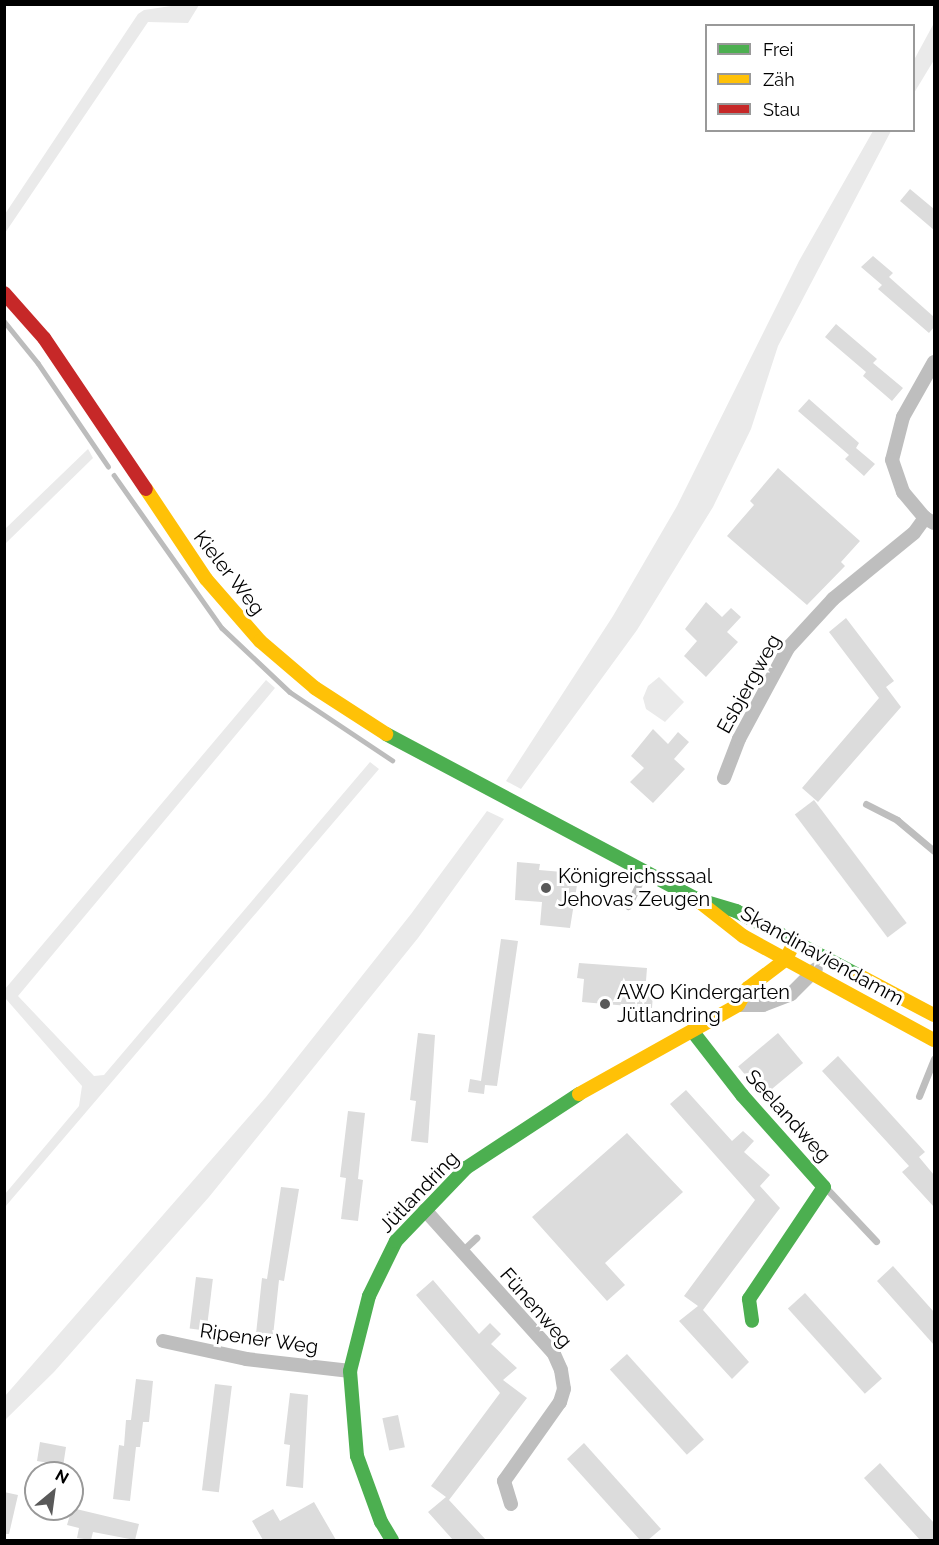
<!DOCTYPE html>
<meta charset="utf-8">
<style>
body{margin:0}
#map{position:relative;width:939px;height:1545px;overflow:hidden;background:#fff;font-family:Raleway,sans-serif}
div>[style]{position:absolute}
.green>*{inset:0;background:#eaeaea}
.stream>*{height:4.5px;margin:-2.25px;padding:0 2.25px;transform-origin:2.25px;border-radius:2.25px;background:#bcbcbc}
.building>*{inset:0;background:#dcdcdc;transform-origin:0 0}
.lane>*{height:7px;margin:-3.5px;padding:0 3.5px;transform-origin:3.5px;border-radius:3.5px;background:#bebebe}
.street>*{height:14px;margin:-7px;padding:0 7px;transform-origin:7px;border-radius:7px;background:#bebebe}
.fast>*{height:14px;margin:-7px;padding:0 7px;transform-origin:7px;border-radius:7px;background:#4caf50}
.slow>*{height:14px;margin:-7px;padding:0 7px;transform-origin:7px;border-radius:7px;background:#ffc107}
.jam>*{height:14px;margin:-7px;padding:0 7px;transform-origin:7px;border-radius:7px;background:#c62828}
.dots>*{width:16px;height:16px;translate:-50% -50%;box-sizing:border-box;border:3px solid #fff;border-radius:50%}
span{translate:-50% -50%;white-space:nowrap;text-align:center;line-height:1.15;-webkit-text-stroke:6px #fff;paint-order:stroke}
.street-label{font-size:20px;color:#000}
.poi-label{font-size:20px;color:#000}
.left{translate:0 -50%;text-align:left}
.frame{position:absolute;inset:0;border:6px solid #000;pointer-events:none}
.legend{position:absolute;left:705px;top:24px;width:210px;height:108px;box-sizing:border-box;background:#fff;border:2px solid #999;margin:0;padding:8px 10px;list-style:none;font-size:18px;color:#000}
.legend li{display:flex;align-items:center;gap:12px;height:30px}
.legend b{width:30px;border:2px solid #999}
.north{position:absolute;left:24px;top:1461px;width:60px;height:60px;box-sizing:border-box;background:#fff;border:2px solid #999;border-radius:50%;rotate:29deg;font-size:16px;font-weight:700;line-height:24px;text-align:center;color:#000}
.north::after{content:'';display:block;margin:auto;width:21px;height:27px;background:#595959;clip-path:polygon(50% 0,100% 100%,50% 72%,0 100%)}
</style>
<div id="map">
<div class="green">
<div style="clip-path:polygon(178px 5px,199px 5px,188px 23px,148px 22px,5px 233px,5px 214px,138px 14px,144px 10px)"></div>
<div style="clip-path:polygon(934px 23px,934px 60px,914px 93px,914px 60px)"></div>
<div style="clip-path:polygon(873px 131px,891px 131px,778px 346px,751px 429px,713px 507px,637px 630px,521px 789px,506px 781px,613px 616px,677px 506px,799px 261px)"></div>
<div style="clip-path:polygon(88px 449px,93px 458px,5px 544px,5px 529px)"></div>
<div style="clip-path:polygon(659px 677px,684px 702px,665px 722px,646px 709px,643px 698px,648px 686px)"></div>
<div style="clip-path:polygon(266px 680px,275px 688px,18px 996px,94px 1076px,104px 1075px,370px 762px,379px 769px,5px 1207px,5px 1194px,79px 1106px,82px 1086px,6px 999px,5px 989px)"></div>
<div style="clip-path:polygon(487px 811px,504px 819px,418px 938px,209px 1197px,54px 1372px,5px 1420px,5px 1396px,266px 1097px,411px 914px)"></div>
</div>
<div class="stream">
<div style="left:4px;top:321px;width:54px;rotate:51deg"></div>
<div style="left:38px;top:363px;width:125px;rotate:55.8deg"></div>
<div style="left:114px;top:475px;width:187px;rotate:54.8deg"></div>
<div style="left:222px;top:628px;width:93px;rotate:43.3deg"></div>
<div style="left:290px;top:692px;width:123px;rotate:33.7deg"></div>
</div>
<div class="building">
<div style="clip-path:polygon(910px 189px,934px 209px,934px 230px,900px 201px)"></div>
<div style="clip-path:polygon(873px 256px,893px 273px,889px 277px,934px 317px,934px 327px,929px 333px,878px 289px,882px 285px,861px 267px)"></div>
<div style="clip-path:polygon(836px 324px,877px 359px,873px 363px,903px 388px,892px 401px,863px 376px,866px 372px,825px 337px)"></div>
<div style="clip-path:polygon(809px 399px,859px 443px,856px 448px,875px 464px,864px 476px,845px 459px,849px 455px,798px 411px)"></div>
<div style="clip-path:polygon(778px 468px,860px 541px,841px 562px,845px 566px,807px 605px,727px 536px,754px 505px,750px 501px)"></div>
<div style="clip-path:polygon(706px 602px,722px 617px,731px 608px,741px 617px,727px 632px,738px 642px,706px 677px,684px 656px,697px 641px,685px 629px)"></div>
<div style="clip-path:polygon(846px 618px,894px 681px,886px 687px,901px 707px,818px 802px,802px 788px,879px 698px,829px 632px)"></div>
<div style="clip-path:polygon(653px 729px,668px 744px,678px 732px,689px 742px,674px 759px,685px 769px,653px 803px,630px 782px,644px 768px,631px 756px)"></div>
<div style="left:814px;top:800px;width:154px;height:24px;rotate:53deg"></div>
<div style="clip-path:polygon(517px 862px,540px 864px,539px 870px,574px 873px,573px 879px,578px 879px,570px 928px,540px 925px,542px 902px,515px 900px)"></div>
<div style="clip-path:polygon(501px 939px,518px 941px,497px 1086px,485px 1085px,484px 1094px,468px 1092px,470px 1079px,481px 1081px)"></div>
<div style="clip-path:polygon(579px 963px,647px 968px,645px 994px,653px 994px,652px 1008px,582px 1002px,584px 979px,577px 978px)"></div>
<div style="clip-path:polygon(418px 1033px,435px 1035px,428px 1143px,411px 1141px,416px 1101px,410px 1100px)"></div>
<div style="left:778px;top:1033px;width:39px;height:52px;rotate:50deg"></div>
<div style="clip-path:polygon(838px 1056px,925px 1152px,919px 1157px,934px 1175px,934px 1207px,902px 1172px,909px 1166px,822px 1071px)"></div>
<div style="clip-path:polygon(686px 1090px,732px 1141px,743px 1131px,754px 1141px,744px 1152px,770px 1175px,760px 1186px,780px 1208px,703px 1310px,749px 1362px,732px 1379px,679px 1321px,698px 1306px,684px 1296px,755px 1200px,670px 1104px)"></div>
<div style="clip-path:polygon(348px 1111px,365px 1113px,358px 1179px,363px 1180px,358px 1221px,341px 1219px,346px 1178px,340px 1177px)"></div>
<div style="clip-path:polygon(627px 1133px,683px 1192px,605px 1263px,625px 1285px,607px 1301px,532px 1217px)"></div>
<div style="clip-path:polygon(281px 1187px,299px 1189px,284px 1281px,279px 1280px,273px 1336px,256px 1334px,262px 1278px,267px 1279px)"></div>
<div style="clip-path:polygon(893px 1266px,934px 1312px,934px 1345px,877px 1281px)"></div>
<div style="left:196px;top:1277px;width:17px;height:52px;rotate:7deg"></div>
<div style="clip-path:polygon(433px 1280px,479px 1334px,490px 1323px,501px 1334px,491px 1344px,517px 1368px,503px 1380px,527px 1398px,449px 1500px,486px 1540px,453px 1540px,428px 1512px,446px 1497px,431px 1486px,500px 1393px,416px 1295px)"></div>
<div style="left:805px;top:1293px;width:115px;height:23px;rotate:48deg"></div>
<div style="left:627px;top:1354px;width:115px;height:23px;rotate:48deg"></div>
<div style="clip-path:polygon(136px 1379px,153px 1381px,149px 1422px,143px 1422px,140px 1447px,136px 1447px,130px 1501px,113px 1499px,119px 1445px,124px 1446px,126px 1420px,131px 1420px)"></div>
<div style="left:215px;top:1384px;width:17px;height:107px;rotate:7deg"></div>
<div style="clip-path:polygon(290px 1393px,308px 1395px,303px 1488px,286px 1486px,290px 1445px,284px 1444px)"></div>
<div style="left:398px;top:1415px;width:33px;height:16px;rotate:78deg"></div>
<div style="clip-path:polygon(40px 1442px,66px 1447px,62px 1473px,48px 1473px,49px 1463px,37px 1461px)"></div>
<div style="clip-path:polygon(584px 1443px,661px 1529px,648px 1540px,640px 1540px,567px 1459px)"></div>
<div style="clip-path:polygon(880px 1463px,934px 1523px,934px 1540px,920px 1540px,864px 1478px)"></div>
<div style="clip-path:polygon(4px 1492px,18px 1495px,9px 1534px,4px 1534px)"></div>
<div style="clip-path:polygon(314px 1502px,336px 1540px,263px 1540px,252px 1521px,273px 1509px,280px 1521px)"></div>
<div style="clip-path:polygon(72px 1508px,139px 1524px,135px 1540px,93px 1532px,91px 1540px,77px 1538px,79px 1528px,67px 1525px)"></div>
</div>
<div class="lane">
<div style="left:866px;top:804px;width:35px;rotate:27deg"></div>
<div style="left:897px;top:820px;width:48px;rotate:40deg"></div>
<div style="left:628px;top:906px;width:34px;rotate:-64deg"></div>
<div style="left:919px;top:1096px;width:40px;rotate:-68deg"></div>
<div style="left:826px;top:1188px;width:73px;rotate:46.7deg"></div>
<div style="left:461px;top:1252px;width:21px;rotate:-43deg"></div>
</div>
<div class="street">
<div style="left:934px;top:362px;width:63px;rotate:119.4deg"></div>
<div style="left:903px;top:417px;width:44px;rotate:104.3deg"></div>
<div style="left:892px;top:460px;width:34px;rotate:71deg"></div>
<div style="left:903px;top:492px;width:34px;rotate:50deg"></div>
<div style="left:925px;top:518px;width:10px;rotate:29deg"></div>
<div style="left:724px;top:778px;width:42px;rotate:-69deg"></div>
<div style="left:739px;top:739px;width:103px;rotate:-61.7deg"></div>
<div style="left:788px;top:648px;width:67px;rotate:-47.4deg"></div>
<div style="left:833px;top:599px;width:104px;rotate:-39.2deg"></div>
<div style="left:914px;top:533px;width:19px;rotate:-54deg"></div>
<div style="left:738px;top:1005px;width:25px"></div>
<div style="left:763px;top:1005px;width:30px;rotate:-21deg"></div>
<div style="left:791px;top:994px;width:35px;rotate:-45deg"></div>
<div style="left:425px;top:1210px;width:193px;rotate:48.1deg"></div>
<div style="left:554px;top:1354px;width:17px;rotate:66deg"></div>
<div style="left:561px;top:1370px;width:19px;rotate:81deg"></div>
<div style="left:564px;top:1389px;width:14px;rotate:107deg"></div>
<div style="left:560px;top:1402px;width:97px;rotate:125.3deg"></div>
<div style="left:504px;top:1481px;width:24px;rotate:73deg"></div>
<div style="left:163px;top:1341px;width:85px;rotate:12.2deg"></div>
<div style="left:246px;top:1359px;width:105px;rotate:6.6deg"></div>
</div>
<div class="fast">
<div style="left:386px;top:734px;width:351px;rotate:28deg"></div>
<div style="left:696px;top:899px;width:42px;rotate:16.7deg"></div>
<div style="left:736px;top:911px;width:138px;rotate:27.7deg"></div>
<div style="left:693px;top:1032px;width:80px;rotate:52.1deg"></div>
<div style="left:742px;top:1095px;width:123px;rotate:48.3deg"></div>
<div style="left:824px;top:1187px;width:135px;rotate:123.8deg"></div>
<div style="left:749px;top:1299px;width:22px;rotate:82deg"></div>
<div style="left:392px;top:1540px;width:21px;rotate:-121deg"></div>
<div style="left:381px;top:1522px;width:70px;rotate:-110deg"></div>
<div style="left:357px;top:1456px;width:85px;rotate:-94.7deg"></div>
<div style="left:350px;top:1371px;width:77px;rotate:-75.8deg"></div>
<div style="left:369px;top:1296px;width:61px;rotate:-63.9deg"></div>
<div style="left:396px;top:1241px;width:101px;rotate:-46.2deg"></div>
<div style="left:466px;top:1168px;width:135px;rotate:-33.2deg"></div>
</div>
<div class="slow">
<div style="left:146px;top:489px;width:108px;rotate:56.3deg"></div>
<div style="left:206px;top:579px;width:82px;rotate:48.9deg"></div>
<div style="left:260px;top:641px;width:72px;rotate:40.5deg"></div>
<div style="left:315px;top:688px;width:85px;rotate:32.9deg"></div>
<div style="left:701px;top:903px;width:53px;rotate:38.2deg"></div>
<div style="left:743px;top:936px;width:217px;rotate:28.6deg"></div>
<div style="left:858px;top:975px;width:86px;rotate:27.8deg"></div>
<div style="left:579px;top:1094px;width:182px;rotate:-29.2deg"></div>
<div style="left:738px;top:1005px;width:20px;rotate:-60deg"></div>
<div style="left:748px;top:988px;width:46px;rotate:-37.1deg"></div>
<div style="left:785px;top:960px;width:21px;rotate:-61deg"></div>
</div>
<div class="jam">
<div style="left:4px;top:293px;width:60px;rotate:48.4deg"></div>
<div style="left:44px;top:338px;width:182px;rotate:56deg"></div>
</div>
<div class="dots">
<div style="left:546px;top:888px;background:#595959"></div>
<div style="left:605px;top:1004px;background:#595959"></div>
</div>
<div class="street-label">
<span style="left:229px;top:573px;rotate:52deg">Kieler Weg</span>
<span style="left:749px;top:684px;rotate:-61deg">Esbjergweg</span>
<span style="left:822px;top:956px;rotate:29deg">Skandinaviendamm</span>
<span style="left:788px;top:1116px;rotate:48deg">Seelandweg</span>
<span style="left:419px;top:1192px;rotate:-46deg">Jütlandring</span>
<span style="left:536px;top:1308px;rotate:49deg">Fünenweg</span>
<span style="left:259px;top:1339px;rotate:8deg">Ripener Weg</span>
</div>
<div class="poi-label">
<span class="left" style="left:558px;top:888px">Königreichsssaal<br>Jehovas Zeugen</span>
<span class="left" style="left:617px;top:1004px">AWO Kindergarten<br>Jütlandring</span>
</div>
<div class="frame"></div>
<ul class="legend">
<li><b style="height:8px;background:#4caf50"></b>Frei</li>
<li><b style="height:8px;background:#ffc107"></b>Zäh</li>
<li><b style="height:8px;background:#c62828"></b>Stau</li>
</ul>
<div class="north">N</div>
</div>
